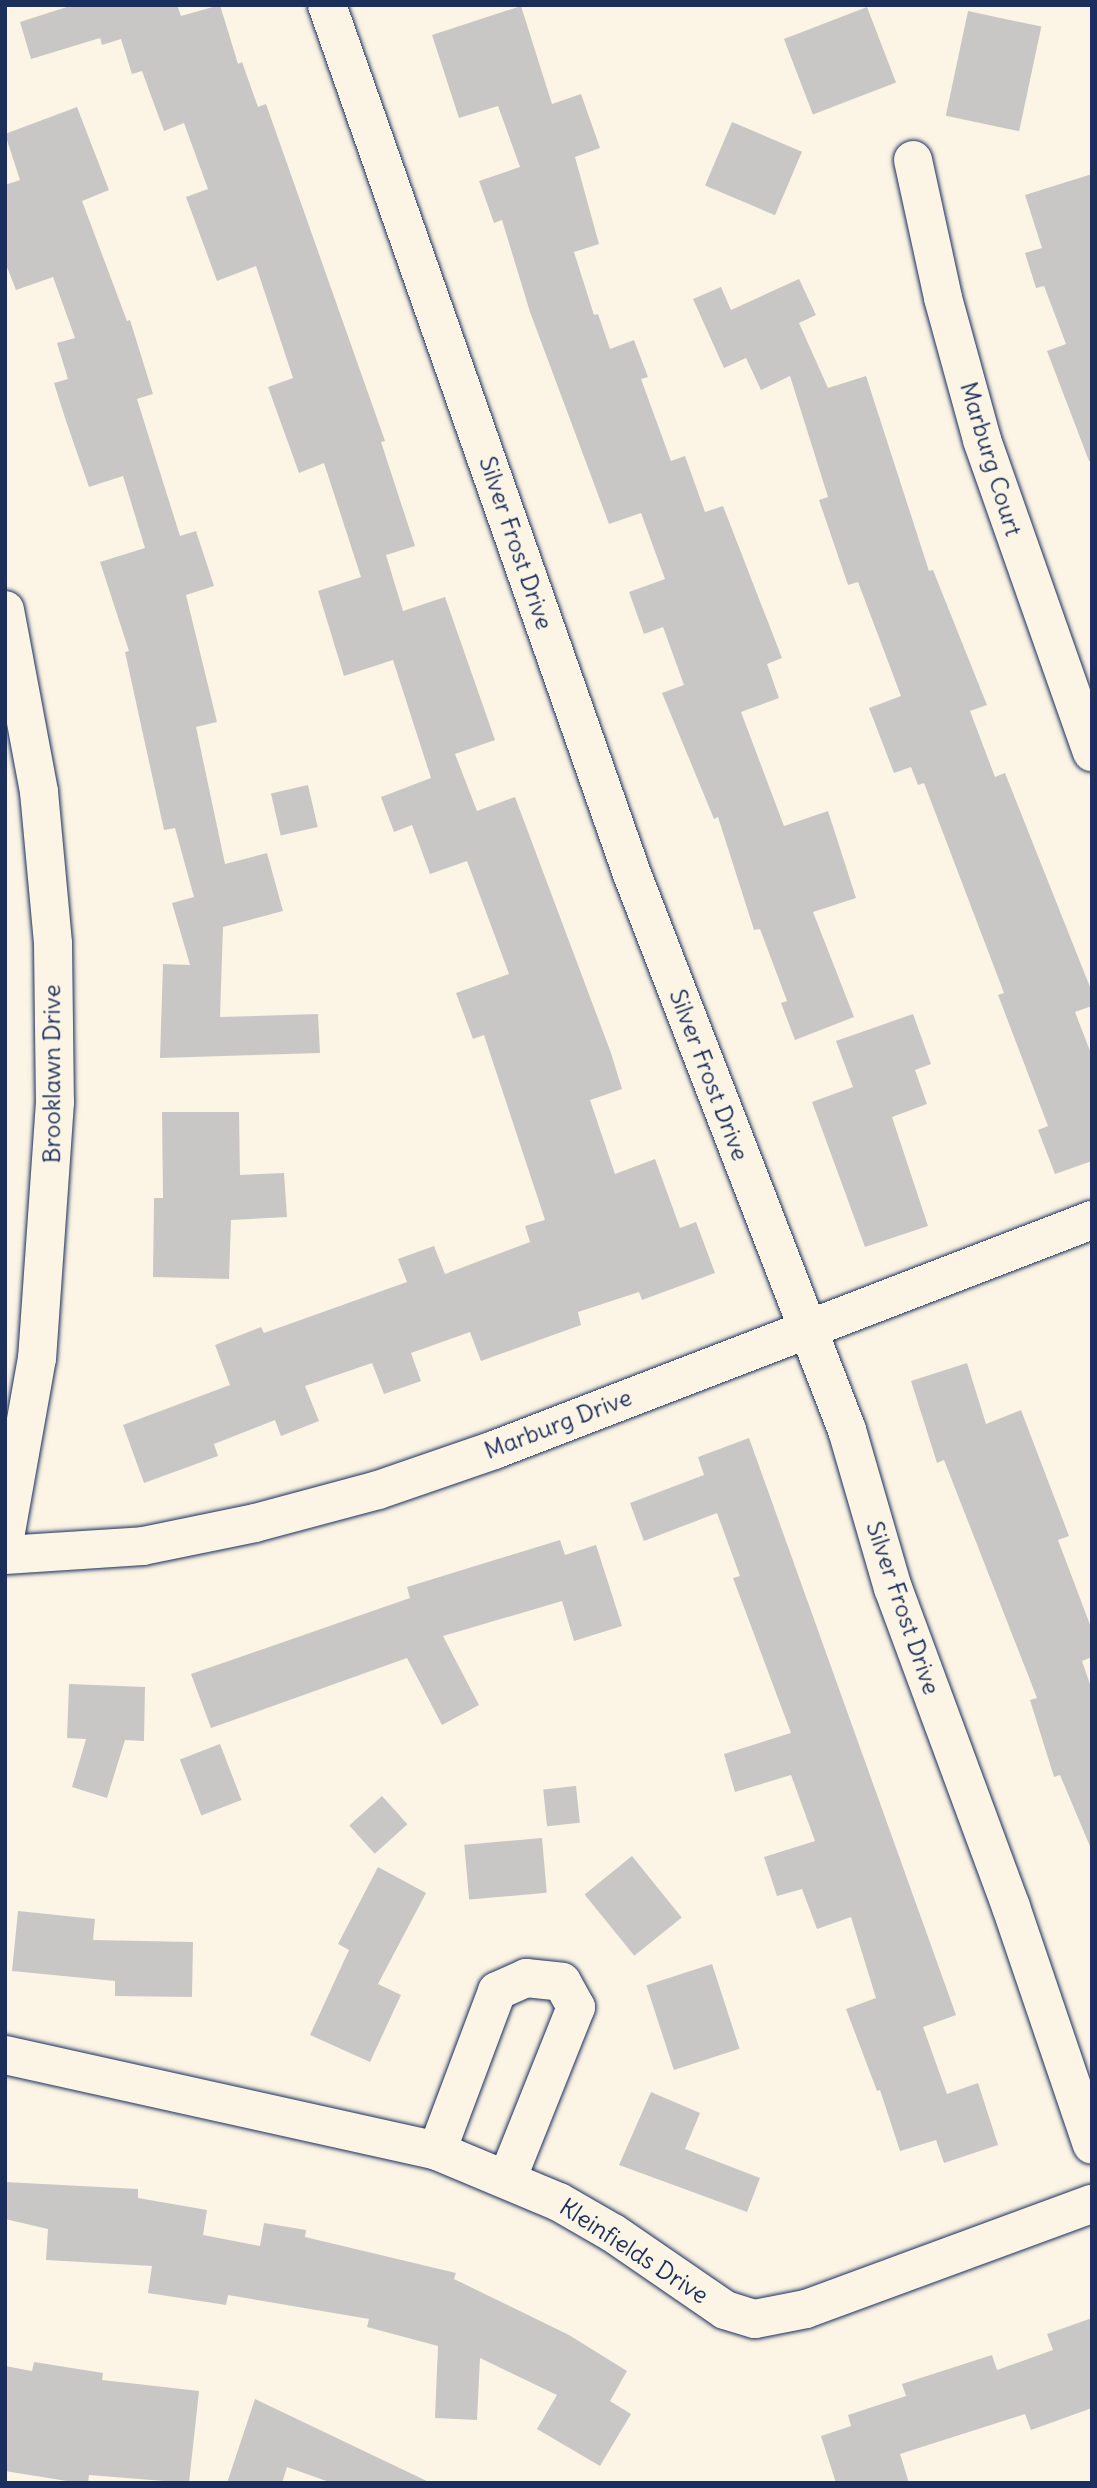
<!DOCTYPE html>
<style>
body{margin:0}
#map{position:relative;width:1097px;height:2488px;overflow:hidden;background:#fcf5e5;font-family:Delius,sans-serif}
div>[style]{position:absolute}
.building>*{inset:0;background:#c8c7c6;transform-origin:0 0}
.roads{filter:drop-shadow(0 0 2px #1b2f5e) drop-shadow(0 0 2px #1b2f5e)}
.minor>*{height:38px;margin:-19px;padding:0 19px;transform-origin:19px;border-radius:19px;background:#fcf5e5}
span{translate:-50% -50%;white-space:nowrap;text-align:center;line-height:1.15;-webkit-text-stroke:6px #fcf5e5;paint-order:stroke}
.street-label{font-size:24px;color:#1b2f5e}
.frame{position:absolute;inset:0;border:7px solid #1b2f5e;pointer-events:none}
</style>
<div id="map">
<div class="building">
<div style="clip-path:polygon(73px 5px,177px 5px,181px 16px,220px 5px,238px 64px,242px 62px,258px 107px,266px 104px,385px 441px,381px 442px,415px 546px,386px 555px,403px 611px,445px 597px,495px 740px,455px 754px,477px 811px,515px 797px,611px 1053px,622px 1089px,590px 1100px,615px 1174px,655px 1159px,680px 1228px,696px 1222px,715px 1273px,642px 1300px,639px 1292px,578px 1312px,581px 1325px,481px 1361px,470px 1332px,411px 1353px,421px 1381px,384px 1394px,372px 1363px,305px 1386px,319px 1421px,281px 1436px,275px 1420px,214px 1444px,218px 1456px,144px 1483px,123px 1425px,230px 1385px,215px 1345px,261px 1327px,264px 1333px,407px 1282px,398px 1259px,434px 1246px,445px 1274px,530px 1242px,525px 1226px,545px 1220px,484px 1035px,473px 1039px,456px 993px,509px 974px,467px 861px,430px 874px,412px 825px,394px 832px,381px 797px,431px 778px,393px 660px,344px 676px,318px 591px,361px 577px,324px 463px,299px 473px,268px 387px,293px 378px,256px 266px,217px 281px,186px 197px,208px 189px,184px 123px,164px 131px,142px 71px,132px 74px,121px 39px,102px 45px,100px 38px,31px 59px,20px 22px)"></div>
<div style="clip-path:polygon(521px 6px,552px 104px,581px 94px,600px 148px,575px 157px,599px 244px,574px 252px,594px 315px,598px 314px,610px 349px,634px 340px,648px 377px,641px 379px,671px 461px,685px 456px,705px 512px,723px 506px,782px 658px,767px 664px,779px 698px,741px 712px,784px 826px,828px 811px,856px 898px,813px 912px,854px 1017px,795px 1040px,781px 1003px,787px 1001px,760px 929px,754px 930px,718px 817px,714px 819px,662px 693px,684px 685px,663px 627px,644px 634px,629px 592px,665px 579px,641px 513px,609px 524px,530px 312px,502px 220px,494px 223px,479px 181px,520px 167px,498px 106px,459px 118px,432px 35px)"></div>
<div style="left:867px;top:7px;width:81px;height:89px;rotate:69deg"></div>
<div style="left:968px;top:11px;width:75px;height:107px;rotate:12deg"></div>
<div style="clip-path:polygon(77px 107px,109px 190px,82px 201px,127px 321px,130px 320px,153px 394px,137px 399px,180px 536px,196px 531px,214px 586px,186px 595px,217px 722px,196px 727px,225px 864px,267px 853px,283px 911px,223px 927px,220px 1017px,318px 1014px,320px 1053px,160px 1058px,163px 964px,190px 965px,172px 903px,194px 897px,175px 828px,164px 830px,125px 652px,129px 651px,100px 562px,145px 548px,123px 476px,89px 487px,66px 421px,54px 383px,68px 379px,57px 343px,75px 338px,53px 277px,16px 290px,5px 262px,5px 185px,20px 180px,5px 134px)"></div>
<div style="left:732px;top:122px;width:76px;height:69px;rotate:23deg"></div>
<div style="clip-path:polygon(1092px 174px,1092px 461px,1089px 461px,1047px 351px,1066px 344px,1044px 286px,1036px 288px,1025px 253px,1042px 248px,1025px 195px)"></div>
<div style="clip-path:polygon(799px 279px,816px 315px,799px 323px,828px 388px,866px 376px,929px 571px,933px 570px,987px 705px,970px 711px,995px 777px,1005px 773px,1092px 992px,1092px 1006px,1075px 1012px,1092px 1056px,1092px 1161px,1055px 1174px,1038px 1130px,1048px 1126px,998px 995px,1004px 993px,924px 783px,918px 785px,911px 767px,894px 773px,869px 708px,901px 696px,858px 582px,848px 585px,819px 500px,828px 497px,790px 376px,761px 390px,746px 358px,724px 368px,693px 299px,721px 287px,731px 310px)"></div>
<div style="left:308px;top:785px;width:43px;height:38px;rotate:77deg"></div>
<div style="clip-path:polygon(913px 1014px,931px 1064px,915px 1070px,927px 1104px,892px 1117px,928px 1226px,865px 1247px,812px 1102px,853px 1087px,836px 1041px)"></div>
<div style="clip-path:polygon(162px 1112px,239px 1112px,240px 1175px,284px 1173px,287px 1217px,231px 1220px,229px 1279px,153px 1277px,154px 1198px,163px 1198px)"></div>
<div style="clip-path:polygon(967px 1363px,986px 1424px,1021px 1410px,1069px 1536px,1058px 1540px,1092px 1630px,1092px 1657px,1082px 1661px,1092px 1690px,1092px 1851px,1060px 1775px,1054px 1777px,1030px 1700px,1037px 1698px,944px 1460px,937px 1463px,911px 1381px)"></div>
<div style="clip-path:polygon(749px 1438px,956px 2015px,923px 2027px,947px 2094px,978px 2083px,998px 2145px,944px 2163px,936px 2140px,900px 2151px,880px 2090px,877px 2091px,846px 2009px,876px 1998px,851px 1917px,817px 1929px,802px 1889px,777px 1896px,764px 1857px,815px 1841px,791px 1775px,735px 1792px,724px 1754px,791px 1733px,733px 1578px,740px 1576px,717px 1513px,644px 1541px,630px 1503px,704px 1475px,698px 1457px)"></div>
<div style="clip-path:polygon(560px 1540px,565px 1555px,596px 1545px,622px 1626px,574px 1641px,562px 1601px,443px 1636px,479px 1705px,442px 1725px,407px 1658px,211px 1728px,191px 1674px,410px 1598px,407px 1587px)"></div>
<div style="clip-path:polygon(69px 1684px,145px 1687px,144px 1741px,125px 1740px,107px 1798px,72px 1787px,86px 1739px,67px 1738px)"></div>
<div style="left:220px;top:1744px;width:60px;height:43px;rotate:69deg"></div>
<div style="left:576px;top:1786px;width:37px;height:33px;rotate:84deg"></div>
<div style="left:382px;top:1796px;width:38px;height:44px;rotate:48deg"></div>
<div style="left:542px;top:1838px;width:55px;height:78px;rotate:85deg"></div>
<div style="left:632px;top:1856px;width:79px;height:61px;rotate:51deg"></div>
<div style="clip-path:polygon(378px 1867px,426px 1893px,378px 1984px,401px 1995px,370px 2062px,310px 2035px,349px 1950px,338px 1944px)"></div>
<div style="clip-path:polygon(18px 1911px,95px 1919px,93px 1940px,193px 1942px,192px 1997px,115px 1996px,115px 1981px,12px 1971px)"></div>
<div style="left:712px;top:1964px;width:89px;height:69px;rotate:72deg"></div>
<div style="clip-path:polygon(651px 2092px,700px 2113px,685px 2149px,760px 2178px,747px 2212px,619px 2165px)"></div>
<div style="clip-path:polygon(5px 2182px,138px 2189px,138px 2198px,207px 2210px,203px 2235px,260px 2246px,264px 2223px,306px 2230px,305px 2237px,456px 2273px,454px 2279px,569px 2335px,627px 2371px,610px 2401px,631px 2414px,600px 2466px,537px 2429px,557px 2395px,480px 2358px,477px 2420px,435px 2418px,438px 2346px,367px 2327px,369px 2319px,228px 2295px,226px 2305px,148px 2293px,152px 2266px,46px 2260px,48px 2229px,5px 2219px)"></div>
<div style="clip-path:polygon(1092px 2318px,1092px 2408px,1031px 2430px,1025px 2414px,900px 2454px,909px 2483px,836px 2483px,821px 2436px,851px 2426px,848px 2415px,906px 2396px,902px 2384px,992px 2355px,997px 2370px,1053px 2350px,1047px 2334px)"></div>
<div style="clip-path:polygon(34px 2362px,103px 2373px,102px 2380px,199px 2391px,189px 2483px,89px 2475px,88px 2483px,79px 2483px,5px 2471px,5px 2366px,32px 2371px)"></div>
<div style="clip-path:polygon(255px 2399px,431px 2483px,332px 2483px,287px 2467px,282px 2483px,227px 2483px)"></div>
</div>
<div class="roads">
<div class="minor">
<div style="left:327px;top:5px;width:921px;rotate:70.66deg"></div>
<div style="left:632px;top:874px;width:596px;rotate:68.86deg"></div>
<div style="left:847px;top:1430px;width:165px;rotate:73.8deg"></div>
<div style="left:893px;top:1588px;width:340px;rotate:69.7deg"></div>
<div style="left:1011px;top:1907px;width:251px;rotate:71.2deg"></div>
<div style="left:913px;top:160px;width:141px;rotate:77.7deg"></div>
<div style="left:943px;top:298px;width:147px;rotate:74.6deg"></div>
<div style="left:982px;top:440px;width:331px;rotate:70.6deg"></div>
<div style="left:5px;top:610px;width:185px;rotate:79.4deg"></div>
<div style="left:39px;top:792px;width:153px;rotate:84.7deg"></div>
<div style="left:53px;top:944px;width:158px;rotate:89.3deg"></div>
<div style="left:55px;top:1102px;width:257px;rotate:94deg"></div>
<div style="left:37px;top:1358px;width:183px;rotate:100.1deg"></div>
<div style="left:5px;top:1555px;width:138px;rotate:-3.7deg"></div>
<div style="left:143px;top:1546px;width:114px;rotate:-11.6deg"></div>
<div style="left:255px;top:1523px;width:127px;rotate:-15deg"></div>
<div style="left:378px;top:1490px;width:123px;rotate:-19deg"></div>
<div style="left:494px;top:1450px;width:641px;rotate:-21.04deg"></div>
<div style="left:5px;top:2055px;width:443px;rotate:12.5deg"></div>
<div style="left:437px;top:2151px;width:132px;rotate:22.7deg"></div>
<div style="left:559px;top:2202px;width:62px;rotate:29.9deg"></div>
<div style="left:613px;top:2233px;width:136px;rotate:34.5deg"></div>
<div style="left:725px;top:2310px;width:31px;rotate:17deg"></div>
<div style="left:755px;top:2319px;width:52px;rotate:-11.1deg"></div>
<div style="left:806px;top:2309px;width:305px;rotate:-20.2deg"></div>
<div style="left:437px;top:2151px;width:171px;rotate:-69.4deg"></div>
<div style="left:497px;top:1991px;width:32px;rotate:-24deg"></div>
<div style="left:526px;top:1978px;width:36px;rotate:6deg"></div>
<div style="left:562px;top:1982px;width:29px;rotate:61deg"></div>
<div style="left:576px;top:2007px;width:183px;rotate:111.8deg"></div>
</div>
</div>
<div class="street-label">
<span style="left:991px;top:459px;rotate:73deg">Marburg Court</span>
<span style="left:516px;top:543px;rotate:71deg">Silver Frost Drive</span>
<span style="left:52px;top:1074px;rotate:-90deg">Brooklawn Drive</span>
<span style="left:709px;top:1075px;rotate:69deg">Silver Frost Drive</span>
<span style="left:558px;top:1424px;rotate:-21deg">Marburg Drive</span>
<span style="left:903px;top:1608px;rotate:71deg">Silver Frost Drive</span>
<span style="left:634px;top:2251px;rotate:33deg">Kleinfields Drive</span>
</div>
<div class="frame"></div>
</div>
